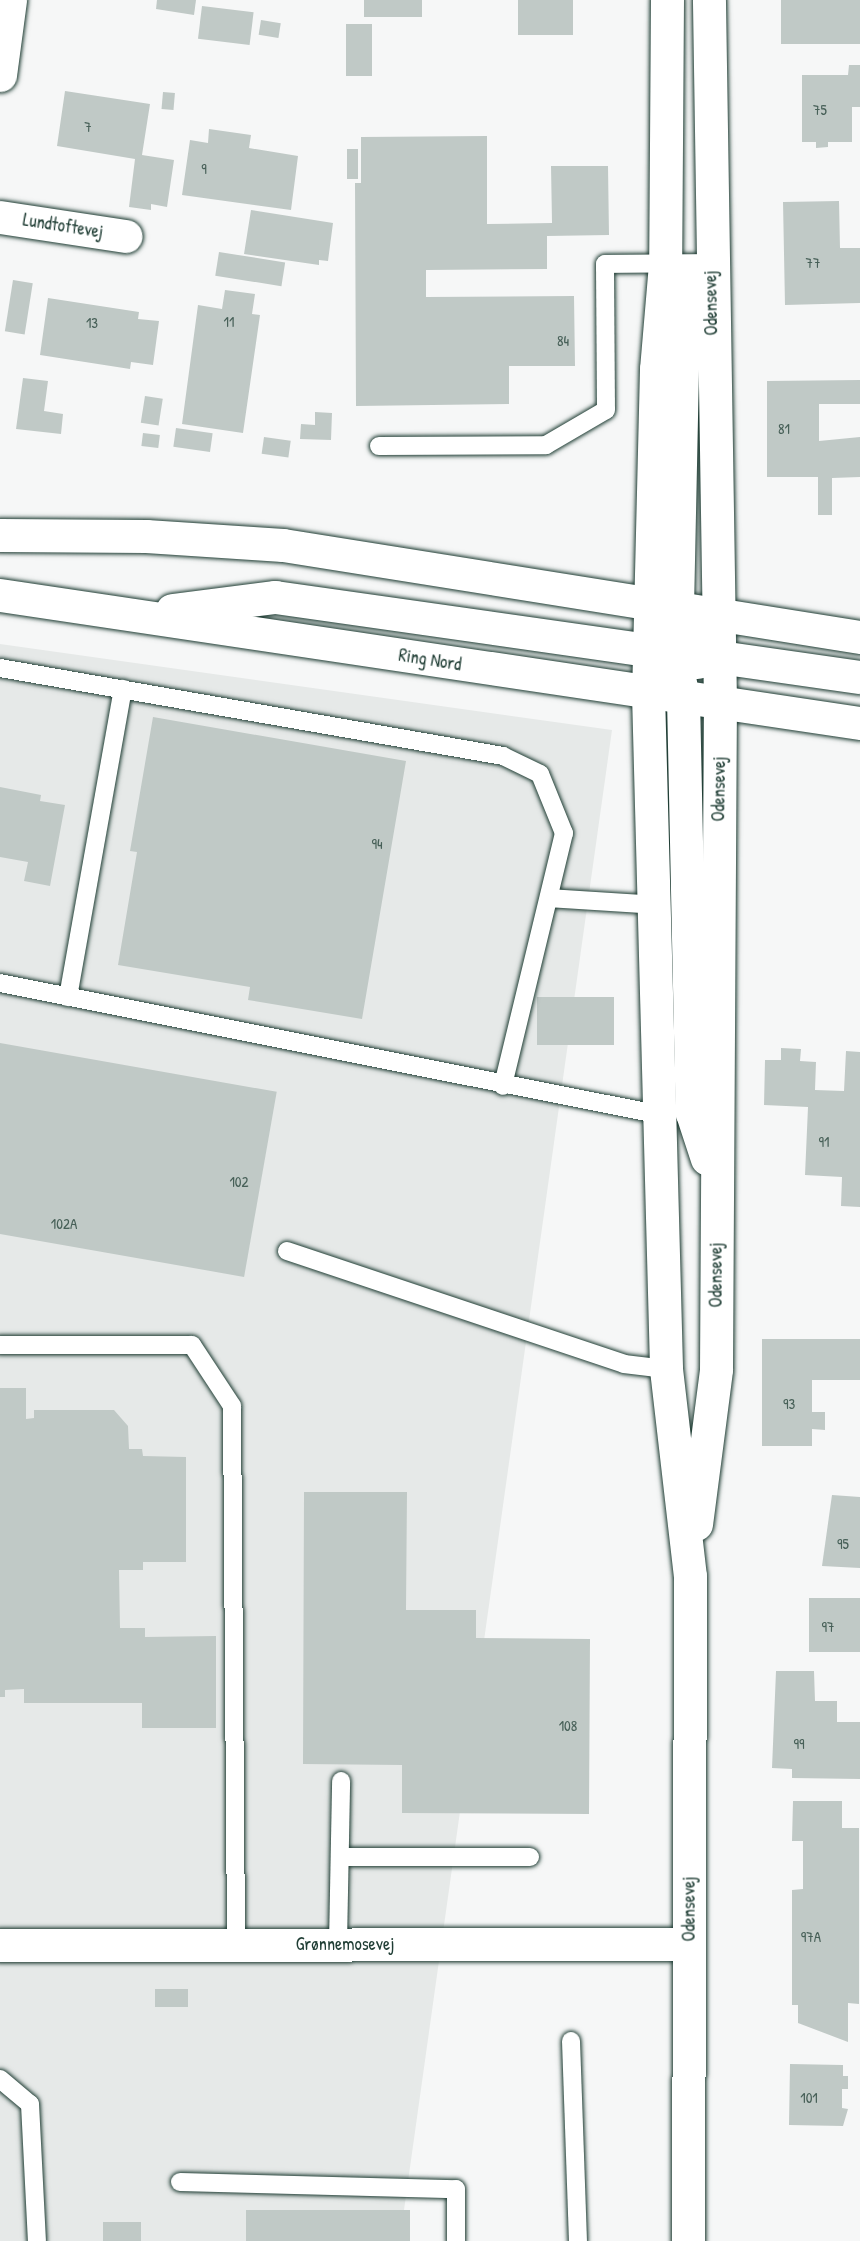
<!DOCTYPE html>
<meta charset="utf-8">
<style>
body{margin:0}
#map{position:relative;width:860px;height:2241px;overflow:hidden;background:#f6f7f7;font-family:"Patrick Hand",sans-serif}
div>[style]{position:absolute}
.built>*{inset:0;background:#e6e9e8;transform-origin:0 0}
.building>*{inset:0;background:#c0c9c6;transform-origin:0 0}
.roads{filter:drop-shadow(0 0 2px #1f3d34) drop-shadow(0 0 2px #1f3d34)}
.lane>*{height:18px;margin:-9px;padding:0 9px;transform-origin:9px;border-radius:9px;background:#fff}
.street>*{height:33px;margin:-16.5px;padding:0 16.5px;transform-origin:16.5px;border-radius:16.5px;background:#fff}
.secondary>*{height:33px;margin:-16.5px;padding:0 16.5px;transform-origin:16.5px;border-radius:16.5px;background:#fff}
span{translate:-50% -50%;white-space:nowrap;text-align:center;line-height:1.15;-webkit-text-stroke:4.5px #fff;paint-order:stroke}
.number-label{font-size:15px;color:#476058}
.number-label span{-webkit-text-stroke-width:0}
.street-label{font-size:18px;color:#1f3d34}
</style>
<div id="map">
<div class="built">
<div style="left:0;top:644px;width:618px;height:1597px;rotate:8deg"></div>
</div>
<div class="building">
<div style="clip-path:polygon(157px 0,196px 0,194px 15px,156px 9px)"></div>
<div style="left:364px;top:0;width:58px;height:17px"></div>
<div style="left:518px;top:0;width:55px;height:35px"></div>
<div style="left:781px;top:0;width:79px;height:44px"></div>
<div style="left:202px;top:6px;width:52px;height:33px;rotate:7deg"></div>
<div style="left:261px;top:20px;width:20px;height:15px;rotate:9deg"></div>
<div style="left:346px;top:24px;width:26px;height:52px"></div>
<div style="clip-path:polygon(849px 65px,860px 65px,860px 107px,852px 107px,852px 142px,828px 142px,828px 147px,816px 148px,816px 142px,802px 142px,802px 75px,848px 75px)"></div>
<div style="clip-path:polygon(65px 91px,150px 104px,142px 155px,174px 160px,167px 207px,151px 204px,151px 210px,129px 207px,135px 159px,57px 146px)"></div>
<div style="left:163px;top:92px;width:12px;height:17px;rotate:5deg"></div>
<div style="clip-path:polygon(209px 129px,251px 135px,249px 148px,298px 156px,291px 210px,182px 195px,190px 140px,208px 143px)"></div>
<div style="clip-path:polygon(487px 136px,487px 224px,552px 223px,551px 166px,608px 166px,609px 235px,547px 236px,547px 269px,426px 270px,426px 297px,574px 296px,575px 366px,509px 366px,509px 404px,356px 406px,355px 183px,361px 183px,361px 137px)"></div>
<div style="left:347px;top:149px;width:11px;height:30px"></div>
<div style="clip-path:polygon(839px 201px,840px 248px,860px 248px,860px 303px,785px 305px,783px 202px)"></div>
<div style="clip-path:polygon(251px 210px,333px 223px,328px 261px,319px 260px,319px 265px,244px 254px)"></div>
<div style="left:219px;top:252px;width:67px;height:24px;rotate:9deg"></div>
<div style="left:13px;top:280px;width:20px;height:52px;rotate:9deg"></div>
<div style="clip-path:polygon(225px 290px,255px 294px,252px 314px,260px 315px,243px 433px,182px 424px,198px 305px,222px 309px)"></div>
<div style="clip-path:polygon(48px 298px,139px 312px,138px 319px,159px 321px,153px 365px,131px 362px,130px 369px,40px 355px)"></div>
<div style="clip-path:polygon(23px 378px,48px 381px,44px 411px,63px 414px,61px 434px,16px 429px)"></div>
<div style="clip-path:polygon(860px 380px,860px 404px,819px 404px,819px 441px,860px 437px,860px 477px,832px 478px,832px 515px,818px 515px,818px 477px,767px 477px,767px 381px)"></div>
<div style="left:145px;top:396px;width:18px;height:27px;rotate:9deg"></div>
<div style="clip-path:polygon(315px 412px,332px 413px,331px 440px,300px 439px,301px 424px,315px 425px)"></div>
<div style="left:176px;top:428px;width:37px;height:19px;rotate:8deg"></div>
<div style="left:143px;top:433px;width:17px;height:13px;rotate:7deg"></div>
<div style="left:264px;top:437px;width:27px;height:17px;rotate:8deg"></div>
<div style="clip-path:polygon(153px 717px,406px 761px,362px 1019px,248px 1000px,250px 987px,118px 965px,137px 852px,130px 851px)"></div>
<div style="clip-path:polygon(0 787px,41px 795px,40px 801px,65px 805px,50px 886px,24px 881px,28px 862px,0 857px)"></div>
<div style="left:614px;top:997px;width:48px;height:77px;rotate:90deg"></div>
<div style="left:0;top:1043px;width:281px;height:188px;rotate:10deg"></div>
<div style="clip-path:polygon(781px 1048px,801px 1049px,800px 1061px,816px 1062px,815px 1090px,844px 1091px,846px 1051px,860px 1052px,860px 1207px,841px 1206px,842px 1177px,805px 1175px,808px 1107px,764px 1105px,765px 1060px,781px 1060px)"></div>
<div style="clip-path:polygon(762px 1339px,860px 1339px,860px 1380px,812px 1380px,812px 1412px,825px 1412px,825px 1430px,812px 1429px,812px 1446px,762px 1446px)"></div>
<div style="clip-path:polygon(0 1388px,26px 1388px,26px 1419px,34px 1418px,34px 1410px,114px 1410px,128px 1426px,129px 1449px,142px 1449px,143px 1456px,186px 1457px,186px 1562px,143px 1562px,143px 1570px,119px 1570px,120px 1628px,145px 1628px,145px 1637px,216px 1636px,216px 1728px,142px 1728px,142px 1703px,24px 1703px,24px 1689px,5px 1690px,5px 1697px,0 1697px)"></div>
<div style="clip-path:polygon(304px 1492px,407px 1492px,406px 1610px,476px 1610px,476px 1638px,590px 1639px,589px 1814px,402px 1813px,402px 1765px,303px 1764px)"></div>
<div style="clip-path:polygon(832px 1495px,860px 1497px,860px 1568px,822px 1566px)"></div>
<div style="left:809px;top:1598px;width:51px;height:54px"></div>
<div style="clip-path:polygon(776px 1671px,814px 1671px,815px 1701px,837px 1701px,837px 1722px,860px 1722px,860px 1779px,792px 1778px,792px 1769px,772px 1768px)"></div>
<div style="clip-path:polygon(793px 1801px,842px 1801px,842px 1828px,859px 1828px,859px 2004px,848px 2003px,848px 2042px,798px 2023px,798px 2005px,792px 2005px,792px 1890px,803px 1889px,803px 1841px,792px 1841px)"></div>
<div style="left:155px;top:1989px;width:33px;height:18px"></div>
<div style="clip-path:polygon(790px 2064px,843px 2065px,843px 2076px,848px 2076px,848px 2089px,842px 2089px,842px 2108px,848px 2109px,843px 2126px,789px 2125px)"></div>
<div style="left:246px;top:2210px;width:164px;height:31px"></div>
<div style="left:103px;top:2222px;width:38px;height:19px"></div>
</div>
<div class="roads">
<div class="lane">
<div style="left:379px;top:446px;width:167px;rotate:-0.3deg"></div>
<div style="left:546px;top:445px;width:69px;rotate:-30.3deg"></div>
<div style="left:606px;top:410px;width:146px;rotate:-90.4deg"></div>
<div style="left:605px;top:264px;width:105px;rotate:-0.5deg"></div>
<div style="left:0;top:668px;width:511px;rotate:9.92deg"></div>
<div style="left:503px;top:756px;width:41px;rotate:25.9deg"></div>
<div style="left:540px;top:774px;width:64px;rotate:67.9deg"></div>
<div style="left:564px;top:833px;width:260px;rotate:103.6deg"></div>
<div style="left:549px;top:898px;width:108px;rotate:3.7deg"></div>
<div style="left:0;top:983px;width:679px;rotate:11.29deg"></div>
<div style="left:68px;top:997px;width:313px;rotate:-79.9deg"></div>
<div style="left:287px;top:1251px;width:355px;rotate:18.5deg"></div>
<div style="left:624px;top:1364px;width:42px;rotate:6.8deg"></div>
<div style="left:0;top:1345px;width:192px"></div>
<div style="left:192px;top:1345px;width:73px;rotate:56.7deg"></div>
<div style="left:232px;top:1406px;width:538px;rotate:89.57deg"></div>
<div style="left:340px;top:1857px;width:190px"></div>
<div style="left:338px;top:1944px;width:163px;rotate:-88.9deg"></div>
<div style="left:571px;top:2041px;width:200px;rotate:88deg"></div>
<div style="left:0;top:2079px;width:39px;rotate:40deg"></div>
<div style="left:30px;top:2104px;width:137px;rotate:87.1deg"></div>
<div style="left:180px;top:2182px;width:276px;rotate:1.5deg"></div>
<div style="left:456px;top:2189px;width:52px;rotate:90deg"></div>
</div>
<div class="street">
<div style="left:0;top:75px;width:76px;rotate:-82.4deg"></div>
<div style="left:0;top:217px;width:127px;rotate:8.6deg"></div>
<div style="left:0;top:1945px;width:689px;rotate:-0.08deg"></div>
</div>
<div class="secondary">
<div style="left:667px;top:0;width:264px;rotate:90.4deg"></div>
<div style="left:665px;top:264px;width:105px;rotate:94.9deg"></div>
<div style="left:656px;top:369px;width:324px;rotate:91.4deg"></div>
<div style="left:648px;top:693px;width:676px;rotate:88.47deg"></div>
<div style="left:666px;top:1369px;width:208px;rotate:83.4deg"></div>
<div style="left:690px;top:1576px;width:665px;rotate:90.17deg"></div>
<div style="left:0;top:535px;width:146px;rotate:0.4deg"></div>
<div style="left:146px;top:536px;width:137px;rotate:3.8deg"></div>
<div style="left:283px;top:545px;width:584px;rotate:9.06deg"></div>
<div style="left:0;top:595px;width:869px;rotate:8.47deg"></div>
<div style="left:172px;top:610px;width:104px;rotate:-7.2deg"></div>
<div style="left:275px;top:597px;width:377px;rotate:8.1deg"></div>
<div style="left:648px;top:650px;width:42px;rotate:-15deg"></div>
<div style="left:689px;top:639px;width:39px;rotate:-40deg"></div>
<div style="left:660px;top:626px;width:34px;rotate:63deg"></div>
<div style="left:675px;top:656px;width:43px;rotate:79.2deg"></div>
<div style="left:683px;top:698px;width:415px;rotate:88.8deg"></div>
<div style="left:692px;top:1113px;width:48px;rotate:71.9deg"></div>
<div style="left:682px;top:627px;width:20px;rotate:-105deg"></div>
<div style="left:677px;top:608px;width:328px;rotate:-88.8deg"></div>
<div style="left:697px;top:662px;width:23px;rotate:-13deg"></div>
<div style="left:719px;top:657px;width:142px;rotate:8.1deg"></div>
<div style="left:696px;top:1524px;width:156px;rotate:-82.6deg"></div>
<div style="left:716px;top:1369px;width:666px;rotate:-89.66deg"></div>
<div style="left:720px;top:703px;width:703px;rotate:-90.9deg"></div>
</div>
</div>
<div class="number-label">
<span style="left:820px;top:110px">75</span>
<span style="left:88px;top:127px">7</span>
<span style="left:204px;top:169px">9</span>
<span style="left:813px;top:263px">77</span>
<span style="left:229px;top:322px">11</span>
<span style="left:92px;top:323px">13</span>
<span style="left:563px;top:341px">84</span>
<span style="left:784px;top:429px">81</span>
<span style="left:377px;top:844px">94</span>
<span style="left:824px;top:1142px">91</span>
<span style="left:239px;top:1182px">102</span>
<span style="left:64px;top:1224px">102A</span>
<span style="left:789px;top:1404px">93</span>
<span style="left:843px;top:1544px">95</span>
<span style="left:828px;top:1627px">97</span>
<span style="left:568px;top:1726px">108</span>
<span style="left:799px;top:1744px">99</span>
<span style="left:811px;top:1937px">97A</span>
<span style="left:809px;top:2098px">101</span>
</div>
<div class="street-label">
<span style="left:63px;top:226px;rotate:9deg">Lundtoftevej</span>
<span style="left:711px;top:303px;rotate:-91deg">Odensevej</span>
<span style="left:430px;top:660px;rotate:9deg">Ring Nord</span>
<span style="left:719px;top:789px;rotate:-89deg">Odensevej</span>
<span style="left:716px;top:1275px;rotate:-90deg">Odensevej</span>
<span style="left:689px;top:1909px;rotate:-90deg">Odensevej</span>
<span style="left:345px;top:1944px">Grønnemosevej</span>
</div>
</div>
